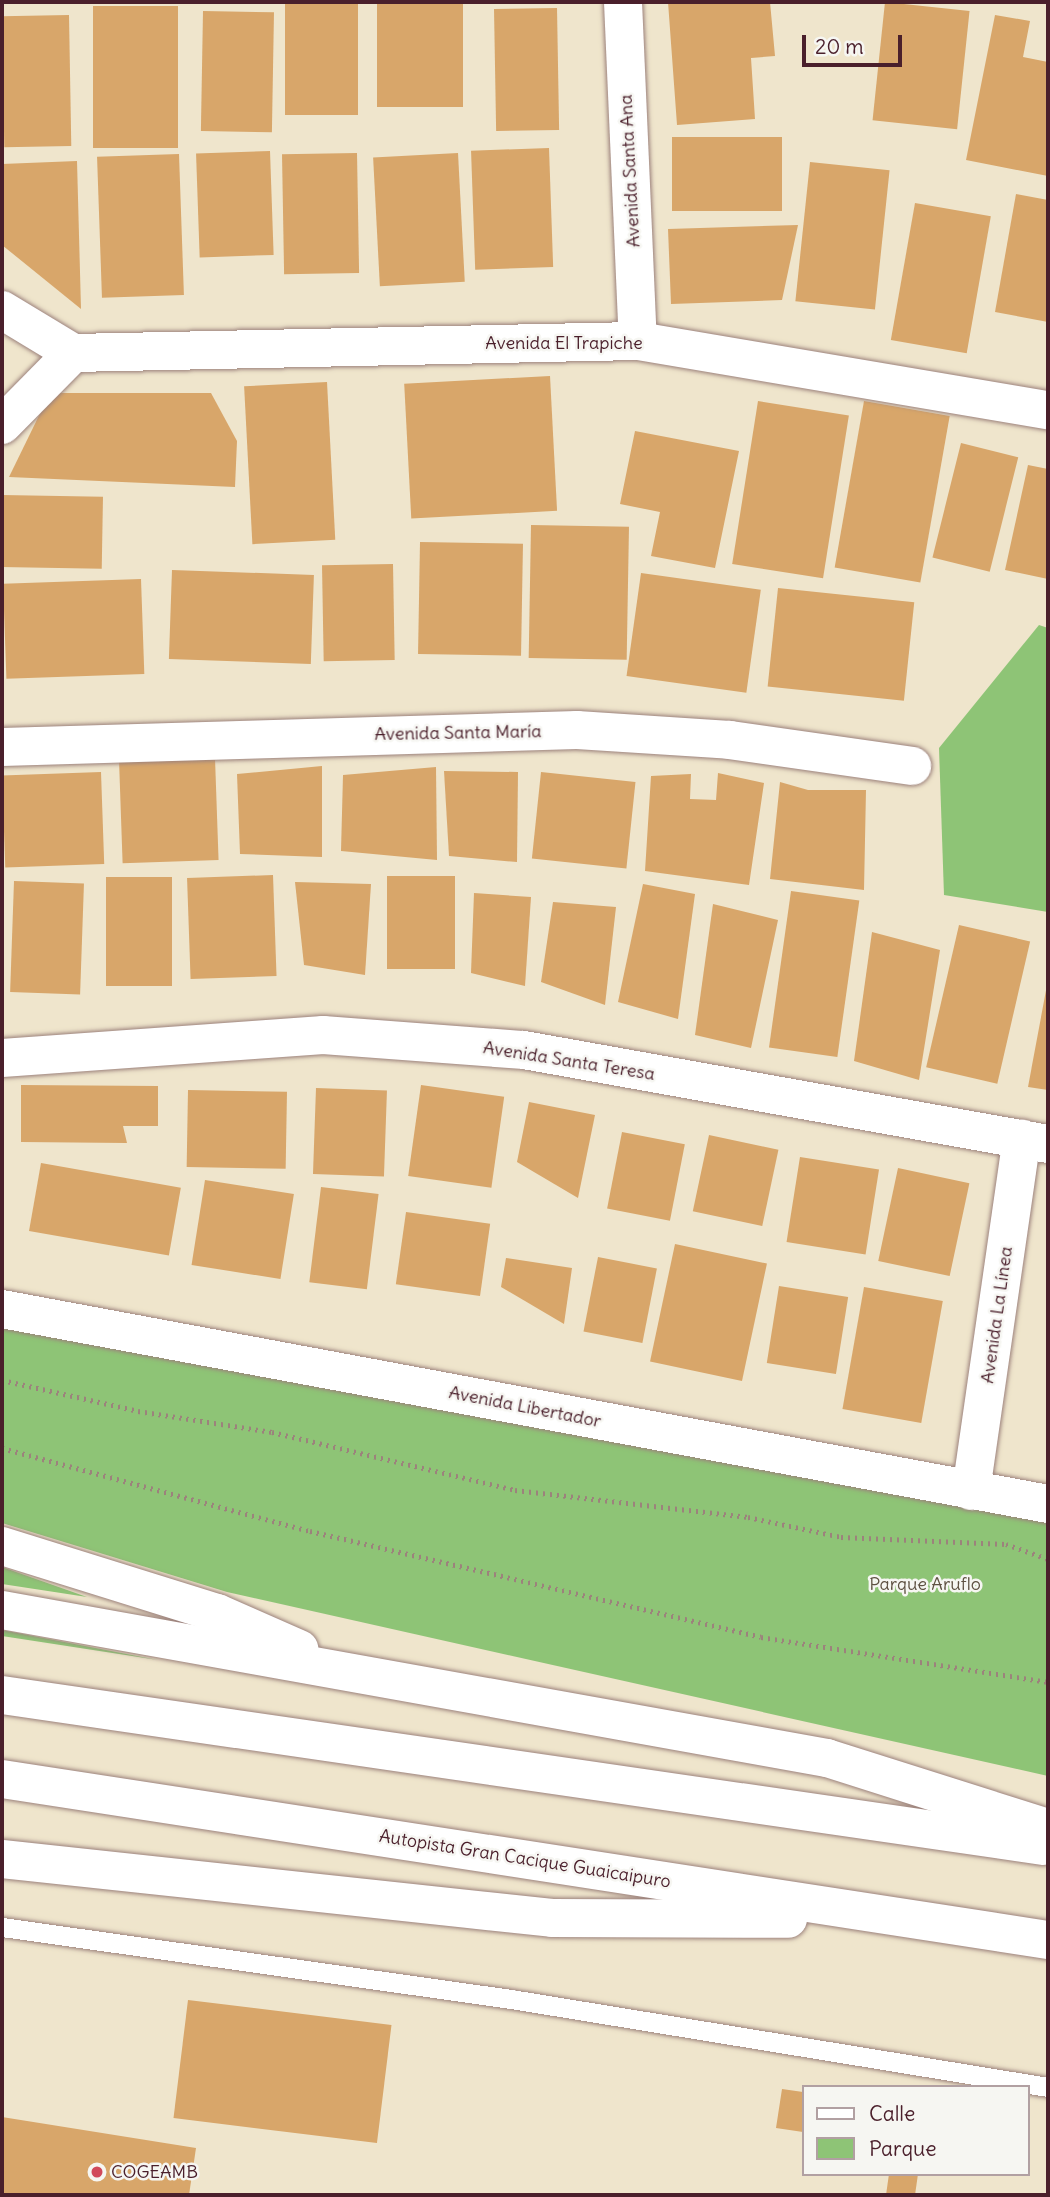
<!DOCTYPE html>
<meta charset="utf-8">
<style>
body{margin:0}
#map{position:relative;width:1050px;height:2197px;overflow:hidden;background:#efe5cc;font-family:Delius,sans-serif}
div>[style]{position:absolute}
.green>*{inset:0;background:#8ec476}
.building>*{inset:0;background:#d8a66a;transform-origin:0 0}
.path>*{height:4.5px;margin-top:-2.25px;transform-origin:0;background:repeating-linear-gradient(90deg,#9c827c 0 2px,transparent 0 7px)}
.roads{filter:drop-shadow(0 0 2px #9c827c) drop-shadow(0 0 2px #9c827c)}
.lane>*{height:19px;margin:-9.5px;padding:0 9.5px;transform-origin:9.5px;border-radius:9.5px;background:#fff}
.street>*{height:38px;margin:-19px;padding:0 19px;transform-origin:19px;border-radius:19px;background:#fff}
.highway>*{height:38px;margin:-19px;padding:0 19px;transform-origin:19px;border-radius:19px;background:#fff}
.dots>*{width:19px;height:19px;translate:-50% -50%;box-sizing:border-box;border:4px solid #f6f6f2;border-radius:50%}
span{translate:-50% -50%;white-space:nowrap;text-align:center;line-height:1.15;-webkit-text-stroke:5px #f6f6f2;paint-order:stroke}
.street-label{font-size:18px;color:#4a1f2b}
.park-label{font-size:18px;color:#5e5142}
.poi-label{font-size:18px;color:#4a1f2b}
.left{translate:0 -50%;text-align:left}
.frame{position:absolute;inset:0;border:4px solid #4a1f2b;pointer-events:none}
.legend{position:absolute;left:802px;top:2085px;width:228px;height:91px;box-sizing:border-box;background:#f6f6f2;border:2px solid #b1a0a2;margin:0;padding:9px 12px;list-style:none;font-size:21px;color:#4a1f2b}
.legend li{display:flex;align-items:center;gap:14px;height:35px}
.legend b{width:35px;border:2px solid #b1a0a2}
.scale{position:absolute;left:802px;top:35px;width:100px;height:32px;box-sizing:border-box;border:4px solid #4a1f2b;border-top:0;padding-left:9px;font-size:21px;line-height:24px;white-space:nowrap;color:#4a1f2b;-webkit-text-stroke:5px #f6f6f2;paint-order:stroke}
</style>
<div id="map">
<div class="green">
<div style="clip-path:polygon(1039px 625px,1048px 628px,1048px 912px,944px 895px,939px 748px)"></div>
<div style="clip-path:polygon(2px 1311px,1048px 1507px,1048px 1776px,227px 1592px,2px 1523px)"></div>
<div style="clip-path:polygon(2px 1567px,87px 1597px,2px 1584px)"></div>
<div style="clip-path:polygon(2px 1630px,158px 1660px,2px 1636px)"></div>
</div>
<div class="building">
<div style="left:285px;top:2px;width:73px;height:113px"></div>
<div style="left:377px;top:2px;width:86px;height:105px"></div>
<div style="clip-path:polygon(668px 2px,770px 2px,775px 56px,751px 58px,755px 119px,677px 125px)"></div>
<div style="left:885px;top:2px;width:85px;height:119px;rotate:6deg"></div>
<div style="left:93px;top:6px;width:85px;height:142px"></div>
<div style="left:557px;top:8px;width:122px;height:63px;rotate:89deg"></div>
<div style="left:203px;top:11px;width:71px;height:120px;rotate:1deg"></div>
<div style="left:69px;top:15px;width:131px;height:67px;rotate:89deg"></div>
<div style="clip-path:polygon(995px 15px,1030px 21px,1023px 57px,1048px 62px,1048px 176px,966px 160px)"></div>
<div style="left:672px;top:137px;width:110px;height:74px"></div>
<div style="left:549px;top:148px;width:119px;height:78px;rotate:88deg"></div>
<div style="left:270px;top:151px;width:104px;height:74px;rotate:88deg"></div>
<div style="left:357px;top:153px;width:120px;height:75px;rotate:89deg"></div>
<div style="left:458px;top:153px;width:129px;height:85px;rotate:87deg"></div>
<div style="left:179px;top:154px;width:141px;height:82px;rotate:88deg"></div>
<div style="clip-path:polygon(77px 161px,81px 309px,2px 245px,2px 164px)"></div>
<div style="left:810px;top:162px;width:80px;height:140px;rotate:6deg"></div>
<div style="clip-path:polygon(1016px 194px,1048px 200px,1048px 322px,995px 312px)"></div>
<div style="left:915px;top:203px;width:77px;height:139px;rotate:10deg"></div>
<div style="clip-path:polygon(798px 225px,782px 300px,671px 304px,668px 229px)"></div>
<div style="left:550px;top:376px;width:135px;height:146px;rotate:87deg"></div>
<div style="left:327px;top:382px;width:158px;height:83px;rotate:87deg"></div>
<div style="clip-path:polygon(50px 393px,211px 393px,237px 441px,235px 487px,9px 477px)"></div>
<div style="left:758px;top:401px;width:92px;height:165px;rotate:9deg"></div>
<div style="left:864px;top:401px;width:87px;height:169px;rotate:10deg"></div>
<div style="clip-path:polygon(635px 431px,739px 451px,715px 568px,651px 556px,660px 512px,620px 504px)"></div>
<div style="left:961px;top:443px;width:59px;height:118px;rotate:14deg"></div>
<div style="clip-path:polygon(1028px 465px,1048px 469px,1048px 579px,1005px 570px)"></div>
<div style="left:2px;top:495px;width:101px;height:72px;rotate:1deg"></div>
<div style="left:531px;top:525px;width:98px;height:133px;rotate:1deg"></div>
<div style="left:420px;top:542px;width:103px;height:112px;rotate:1deg"></div>
<div style="left:393px;top:564px;width:96px;height:71px;rotate:89deg"></div>
<div style="left:172px;top:570px;width:142px;height:89px;rotate:2deg"></div>
<div style="left:641px;top:573px;width:121px;height:104px;rotate:8deg"></div>
<div style="left:141px;top:579px;width:95px;height:138px;rotate:88deg"></div>
<div style="left:778px;top:588px;width:137px;height:99px;rotate:6deg"></div>
<div style="left:215px;top:758px;width:102px;height:96px;rotate:88deg"></div>
<div style="clip-path:polygon(322px 766px,322px 857px,240px 854px,237px 774px)"></div>
<div style="clip-path:polygon(436px 767px,437px 860px,341px 851px,343px 775px)"></div>
<div style="clip-path:polygon(444px 771px,518px 772px,517px 862px,449px 856px)"></div>
<div style="left:101px;top:772px;width:92px;height:99px;rotate:88deg"></div>
<div style="left:541px;top:772px;width:95px;height:87px;rotate:6deg"></div>
<div style="clip-path:polygon(718px 773px,764px 783px,749px 885px,645px 871px,651px 776px,691px 774px,690px 799px,716px 800px)"></div>
<div style="clip-path:polygon(780px 782px,808px 790px,866px 790px,864px 890px,770px 879px)"></div>
<div style="left:273px;top:875px;width:101px;height:86px;rotate:88deg"></div>
<div style="left:387px;top:876px;width:68px;height:93px"></div>
<div style="left:106px;top:877px;width:66px;height:109px"></div>
<div style="left:14px;top:881px;width:70px;height:111px;rotate:2deg"></div>
<div style="clip-path:polygon(295px 882px,371px 884px,365px 975px,304px 965px)"></div>
<div style="clip-path:polygon(643px 884px,695px 894px,678px 1019px,618px 1002px)"></div>
<div style="left:791px;top:891px;width:69px;height:158px;rotate:8deg"></div>
<div style="clip-path:polygon(474px 893px,531px 897px,525px 986px,471px 973px)"></div>
<div style="clip-path:polygon(553px 902px,616px 907px,605px 1005px,541px 982px)"></div>
<div style="clip-path:polygon(713px 904px,778px 920px,751px 1048px,695px 1035px)"></div>
<div style="left:959px;top:925px;width:73px;height:146px;rotate:13deg"></div>
<div style="clip-path:polygon(872px 932px,940px 950px,919px 1080px,854px 1061px)"></div>
<div style="clip-path:polygon(1047px 985px,1048px 985px,1048px 1090px,1028px 1087px)"></div>
<div style="clip-path:polygon(21px 1085px,158px 1086px,158px 1126px,123px 1126px,127px 1143px,21px 1142px)"></div>
<div style="left:421px;top:1085px;width:84px;height:92px;rotate:8deg"></div>
<div style="left:316px;top:1088px;width:71px;height:86px;rotate:2deg"></div>
<div style="left:188px;top:1090px;width:99px;height:77px;rotate:1deg"></div>
<div style="clip-path:polygon(529px 1102px,595px 1115px,578px 1198px,517px 1162px)"></div>
<div style="left:622px;top:1132px;width:64px;height:78px;rotate:11deg"></div>
<div style="left:709px;top:1135px;width:71px;height:78px;rotate:12deg"></div>
<div style="left:800px;top:1157px;width:80px;height:86px;rotate:9deg"></div>
<div style="left:41px;top:1163px;width:142px;height:69px;rotate:10deg"></div>
<div style="left:898px;top:1168px;width:73px;height:95px;rotate:12deg"></div>
<div style="left:205px;top:1180px;width:90px;height:86px;rotate:9deg"></div>
<div style="left:321px;top:1187px;width:58px;height:96px;rotate:7deg"></div>
<div style="left:406px;top:1212px;width:85px;height:73px;rotate:8deg"></div>
<div style="left:675px;top:1244px;width:94px;height:120px;rotate:12deg"></div>
<div style="left:598px;top:1257px;width:60px;height:76px;rotate:11deg"></div>
<div style="clip-path:polygon(506px 1258px,572px 1268px,564px 1324px,501px 1287px)"></div>
<div style="left:779px;top:1286px;width:70px;height:78px;rotate:9deg"></div>
<div style="left:864px;top:1287px;width:80px;height:124px;rotate:10deg"></div>
<div style="left:188px;top:2000px;width:205px;height:119px;rotate:7deg"></div>
<div style="clip-path:polygon(782px 2089px,803px 2092px,803px 2132px,776px 2128px)"></div>
<div style="clip-path:polygon(2px 2117px,196px 2148px,189px 2195px,2px 2195px)"></div>
<div style="clip-path:polygon(889px 2174px,918px 2174px,915px 2195px,886px 2195px)"></div>
</div>
<div class="path">
<div style="left:2px;top:1380px;width:139px;rotate:12.8deg"></div>
<div style="left:138px;top:1411px;width:136px;rotate:8.9deg"></div>
<div style="left:272px;top:1432px;width:250px;rotate:13.4deg"></div>
<div style="left:515px;top:1490px;width:235px;rotate:6.6deg"></div>
<div style="left:748px;top:1517px;width:95px;rotate:12.1deg"></div>
<div style="left:841px;top:1537px;width:165px;rotate:2.4deg"></div>
<div style="left:1006px;top:1544px;width:45px;rotate:19.7deg"></div>
<div style="left:2px;top:1448px;width:319px;rotate:15.1deg"></div>
<div style="left:310px;top:1531px;width:463px;rotate:13.2deg"></div>
<div style="left:761px;top:1637px;width:291px;rotate:8.9deg"></div>
</div>
<div class="roads">
<div class="lane">
<div style="left:2px;top:1927px;width:514px;rotate:8.05deg"></div>
<div style="left:511px;top:1999px;width:544px;rotate:9.31deg"></div>
</div>
<div class="street">
<div style="left:623px;top:2px;width:339px;rotate:87.5deg"></div>
<div style="left:2px;top:310px;width:83px;rotate:31.2deg"></div>
<div style="left:73px;top:353px;width:565px;rotate:-1.22deg"></div>
<div style="left:638px;top:341px;width:416px;rotate:9.6deg"></div>
<div style="left:2px;top:425px;width:101px;rotate:-45.4deg"></div>
<div style="left:2px;top:747px;width:575px;rotate:-1.69deg"></div>
<div style="left:577px;top:730px;width:153px;rotate:3.7deg"></div>
<div style="left:730px;top:740px;width:184px;rotate:8.1deg"></div>
<div style="left:2px;top:1058px;width:322px;rotate:-4.1deg"></div>
<div style="left:323px;top:1035px;width:202px;rotate:4.3deg"></div>
<div style="left:524px;top:1050px;width:532px;rotate:10.17deg"></div>
<div style="left:2px;top:1309px;width:1064px;rotate:10.56deg"></div>
<div style="left:971px;top:1491px;width:356px;rotate:-81.8deg"></div>
</div>
<div class="highway">
<div style="left:2px;top:1546px;width:225px;rotate:17.3deg"></div>
<div style="left:217px;top:1613px;width:90px;rotate:23.7deg"></div>
<div style="left:2px;top:1610px;width:838px;rotate:10.17deg"></div>
<div style="left:827px;top:1758px;width:232px;rotate:17.6deg"></div>
<div style="left:2px;top:1695px;width:1052px;rotate:8.25deg"></div>
<div style="left:2px;top:1779px;width:1058px;rotate:8.75deg"></div>
<div style="left:2px;top:1859px;width:553px;rotate:6.12deg"></div>
<div style="left:552px;top:1918px;width:236px;rotate:0.2deg"></div>
</div>
</div>
<div class="dots">
<div style="left:97px;top:2172px;background:#d1495b"></div>
</div>
<div class="street-label">
<span style="left:630px;top:171px;rotate:-93deg">Avenida Santa Ana</span>
<span style="left:564px;top:343px">Avenida El Trapiche</span>
<span style="left:458px;top:733px;rotate:-1deg">Avenida Santa María</span>
<span style="left:569px;top:1061px;rotate:9deg">Avenida Santa Teresa</span>
<span style="left:997px;top:1315px;rotate:-82deg">Avenida La Línea</span>
<span style="left:525px;top:1407px;rotate:11deg">Avenida Libertador</span>
<span style="left:525px;top:1859px;rotate:9deg">Autopista Gran Cacique Guaicaipuro</span>
</div>
<div class="park-label">
<span style="left:925px;top:1584px">Parque Aruflo</span>
</div>
<div class="poi-label">
<span class="left" style="left:111px;top:2172px">COGEAMB</span>
</div>
<div class="frame"></div>
<ul class="legend">
<li><b style="height:9px;background:#fff"></b>Calle</li>
<li><b style="height:19px;background:#8ec476"></b>Parque</li>
</ul>
<div class="scale">20 m</div>
</div>
